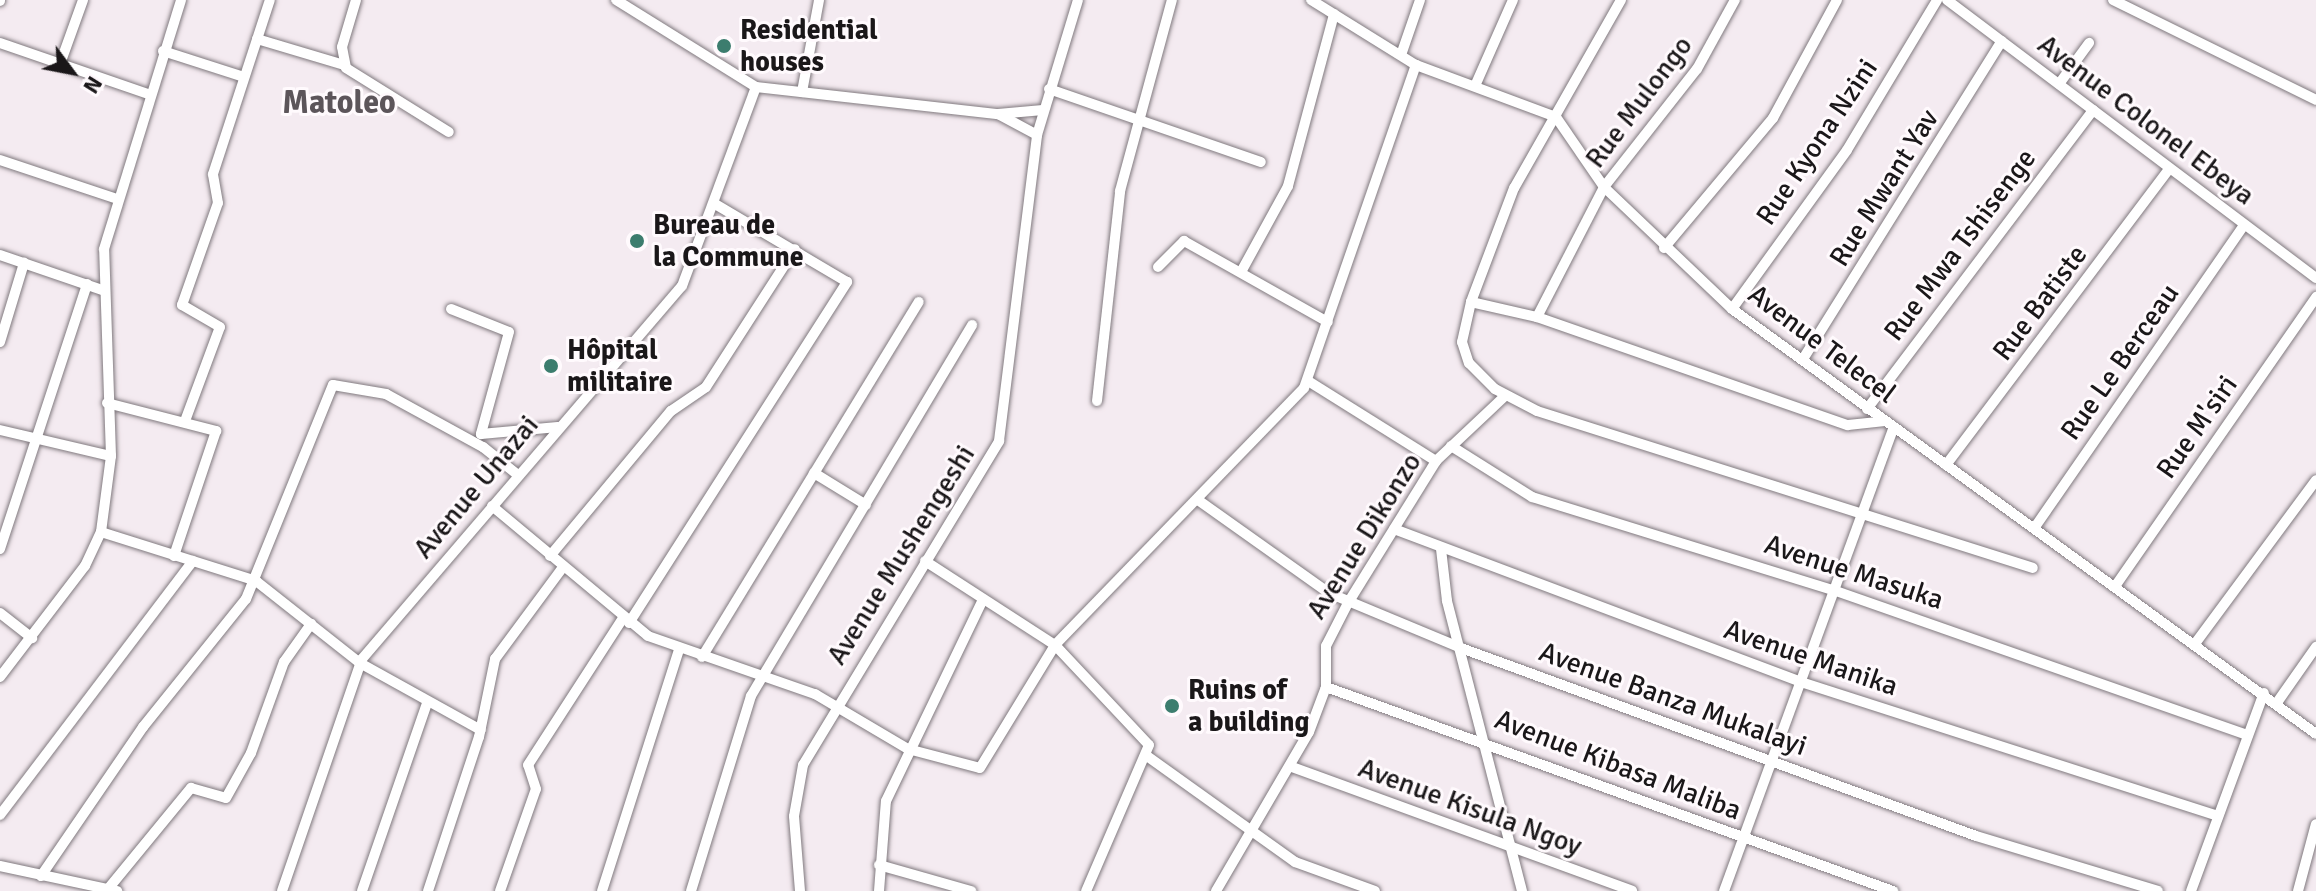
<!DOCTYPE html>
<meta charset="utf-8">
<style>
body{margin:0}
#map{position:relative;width:2316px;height:891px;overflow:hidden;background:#f4ebf1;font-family:Signika,sans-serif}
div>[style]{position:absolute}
.roads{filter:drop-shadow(0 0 2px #80797e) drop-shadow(0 0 2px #80797e)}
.street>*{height:10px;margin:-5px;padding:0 5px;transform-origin:5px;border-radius:5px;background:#fff}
.dots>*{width:22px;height:22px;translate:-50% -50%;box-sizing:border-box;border:4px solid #fffafd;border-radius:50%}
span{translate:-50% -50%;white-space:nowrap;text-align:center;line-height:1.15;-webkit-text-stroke:6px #fffafd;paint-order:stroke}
.poi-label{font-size:28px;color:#1a1719;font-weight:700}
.left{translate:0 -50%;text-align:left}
.street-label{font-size:28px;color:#1a1719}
.quarter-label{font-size:32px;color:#5c555a;font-weight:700}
.north{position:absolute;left:32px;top:32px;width:80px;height:80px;-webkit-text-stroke:6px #fffafd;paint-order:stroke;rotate:122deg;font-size:22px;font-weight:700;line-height:32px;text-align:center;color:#1a1719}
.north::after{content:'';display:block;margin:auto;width:28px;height:36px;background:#1a1719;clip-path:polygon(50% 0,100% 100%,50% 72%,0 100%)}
</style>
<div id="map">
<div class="roads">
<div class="street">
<div style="left:356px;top:0;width:49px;rotate:106.6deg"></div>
<div style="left:342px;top:47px;width:21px;rotate:79deg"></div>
<div style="left:346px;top:68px;width:121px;rotate:31.9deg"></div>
<div style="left:616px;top:0;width:165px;rotate:31.9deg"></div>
<div style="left:756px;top:87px;width:244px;rotate:6.4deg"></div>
<div style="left:998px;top:114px;width:45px;rotate:-5.1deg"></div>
<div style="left:1311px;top:0;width:123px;rotate:31.8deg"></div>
<div style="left:1416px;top:65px;width:149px;rotate:20.4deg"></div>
<div style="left:1556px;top:117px;width:85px;rotate:55.6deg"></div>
<div style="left:1604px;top:187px;width:177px;rotate:43.6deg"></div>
<div style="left:1732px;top:309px;width:722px;rotate:36.04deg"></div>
<div style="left:1621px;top:0;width:216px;rotate:119.6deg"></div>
<div style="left:1514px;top:188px;width:122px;rotate:110.7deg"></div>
<div style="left:1471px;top:302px;width:41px;rotate:102.7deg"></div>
<div style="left:1462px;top:342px;width:22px;rotate:72deg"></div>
<div style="left:1469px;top:363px;width:37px;rotate:45deg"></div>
<div style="left:1495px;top:389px;width:47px;rotate:27.6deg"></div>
<div style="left:1537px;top:411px;width:520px;rotate:17.56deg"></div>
<div style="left:1947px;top:0;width:462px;rotate:37deg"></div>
<div style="left:2113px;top:0;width:226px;rotate:26.2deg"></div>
<div style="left:0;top:1px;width:1px;rotate:-90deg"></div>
<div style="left:257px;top:39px;width:91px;rotate:16.6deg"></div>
<div style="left:0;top:43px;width:157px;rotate:19deg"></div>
<div style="left:163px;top:51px;width:85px;rotate:17.8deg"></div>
<div style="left:1401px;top:55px;width:58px;rotate:-70.9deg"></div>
<div style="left:60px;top:64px;width:68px;rotate:-70.2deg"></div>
<div style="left:2059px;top:84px;width:51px;rotate:-53.8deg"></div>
<div style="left:1475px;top:86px;width:94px;rotate:-66.2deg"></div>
<div style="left:1049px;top:89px;width:224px;rotate:19deg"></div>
<div style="left:802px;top:92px;width:94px;rotate:-79.5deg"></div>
<div style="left:1000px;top:115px;width:42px;rotate:28.4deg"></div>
<div style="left:0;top:160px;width:120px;rotate:18.4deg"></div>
<div style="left:1664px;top:248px;width:170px;rotate:-50deg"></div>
<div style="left:1773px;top:118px;width:134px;rotate:-61.5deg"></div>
<div style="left:0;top:255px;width:108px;rotate:18.9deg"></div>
<div style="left:1158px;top:267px;width:37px;rotate:-45deg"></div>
<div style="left:1184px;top:241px;width:165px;rotate:29.4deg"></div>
<div style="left:1241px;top:272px;width:98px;rotate:-61.3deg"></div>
<div style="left:1288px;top:186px;width:178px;rotate:-75deg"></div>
<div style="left:1471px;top:302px;width:68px;rotate:12.8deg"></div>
<div style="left:1537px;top:317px;width:329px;rotate:19.2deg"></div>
<div style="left:1848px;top:425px;width:37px;rotate:-6deg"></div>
<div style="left:451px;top:309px;width:62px;rotate:21.6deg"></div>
<div style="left:509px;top:332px;width:106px;rotate:105.4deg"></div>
<div style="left:481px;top:434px;width:77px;rotate:-5.2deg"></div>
<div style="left:1732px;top:309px;width:196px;rotate:-54.1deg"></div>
<div style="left:1847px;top:150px;width:175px;rotate:-59deg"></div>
<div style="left:1537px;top:317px;width:146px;rotate:-62.7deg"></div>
<div style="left:1604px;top:187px;width:150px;rotate:-51.8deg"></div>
<div style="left:1697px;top:69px;width:79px;rotate:-61.2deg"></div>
<div style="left:0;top:342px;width:83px;rotate:-73.1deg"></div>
<div style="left:1803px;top:359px;width:375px;rotate:-58deg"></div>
<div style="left:1308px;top:381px;width:151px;rotate:32deg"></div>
<div style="left:1097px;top:401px;width:211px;rotate:-83.7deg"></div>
<div style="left:1120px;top:191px;width:198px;rotate:-74.8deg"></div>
<div style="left:107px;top:403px;width:113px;rotate:14.4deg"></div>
<div style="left:216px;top:431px;width:132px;rotate:108.6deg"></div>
<div style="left:1867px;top:409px;width:375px;rotate:-52.9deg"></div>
<div style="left:185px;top:421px;width:100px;rotate:-69.6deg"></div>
<div style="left:220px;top:327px;width:44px;rotate:-149.9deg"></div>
<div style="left:182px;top:305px;width:108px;rotate:-70.6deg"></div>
<div style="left:218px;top:203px;width:29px;rotate:-100deg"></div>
<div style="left:213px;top:174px;width:183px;rotate:-71.9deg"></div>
<div style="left:0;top:430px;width:114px;rotate:13.2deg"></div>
<div style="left:1451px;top:446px;width:96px;rotate:32.2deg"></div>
<div style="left:1532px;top:497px;width:318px;rotate:17.2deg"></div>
<div style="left:1836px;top:591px;width:436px;rotate:19.3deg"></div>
<div style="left:1946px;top:465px;width:371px;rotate:-53deg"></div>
<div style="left:814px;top:473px;width:61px;rotate:31.6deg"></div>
<div style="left:1198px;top:500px;width:161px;rotate:35.4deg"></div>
<div style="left:1329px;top:593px;width:143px;rotate:22.6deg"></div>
<div style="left:1461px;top:648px;width:548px;rotate:20.05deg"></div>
<div style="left:1976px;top:836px;width:190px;rotate:16.8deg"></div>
<div style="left:492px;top:506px;width:203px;rotate:39.8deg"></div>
<div style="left:648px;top:636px;width:177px;rotate:19.2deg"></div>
<div style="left:815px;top:694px;width:108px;rotate:30.6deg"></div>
<div style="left:908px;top:749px;width:74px;rotate:14.8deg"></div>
<div style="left:980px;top:768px;width:144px;rotate:-58.6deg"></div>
<div style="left:1055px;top:645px;width:358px;rotate:-45.9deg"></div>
<div style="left:1304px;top:388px;width:342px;rotate:-70.9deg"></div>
<div style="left:2035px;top:527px;width:367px;rotate:-55.3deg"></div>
<div style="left:1394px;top:529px;width:435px;rotate:20.6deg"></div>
<div style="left:1801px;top:682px;width:438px;rotate:17.8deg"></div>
<div style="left:101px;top:532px;width:163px;rotate:17.5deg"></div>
<div style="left:256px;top:581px;width:132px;rotate:38.3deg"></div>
<div style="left:360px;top:663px;width:138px;rotate:29deg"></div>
<div style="left:0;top:549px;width:279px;rotate:-71.8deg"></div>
<div style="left:1441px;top:549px;width:52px;rotate:83.4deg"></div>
<div style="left:1447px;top:601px;width:300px;rotate:75.5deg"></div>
<div style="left:550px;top:556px;width:189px;rotate:-50.2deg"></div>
<div style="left:671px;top:411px;width:42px;rotate:-34.4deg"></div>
<div style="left:706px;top:387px;width:164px;rotate:-57.2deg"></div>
<div style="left:925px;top:561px;width:155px;rotate:32.9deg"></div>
<div style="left:1055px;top:645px;width:137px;rotate:46.8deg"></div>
<div style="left:1149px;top:745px;width:159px;rotate:113.3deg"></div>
<div style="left:2116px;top:585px;width:351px;rotate:-55.2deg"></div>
<div style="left:0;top:613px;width:41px;rotate:38deg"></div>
<div style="left:629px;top:623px;width:405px;rotate:-57.4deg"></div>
<div style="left:847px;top:282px;width:153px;rotate:-149.4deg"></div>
<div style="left:2197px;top:641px;width:200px;rotate:-53.5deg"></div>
<div style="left:702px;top:657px;width:416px;rotate:-58.6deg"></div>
<div style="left:0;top:677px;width:140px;rotate:-52.6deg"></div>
<div style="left:85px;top:566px;width:38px;rotate:-65deg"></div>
<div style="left:101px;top:532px;width:77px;rotate:-82.5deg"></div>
<div style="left:111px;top:456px;width:207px;rotate:-91.9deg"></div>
<div style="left:104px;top:249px;width:261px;rotate:-72.8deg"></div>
<div style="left:1326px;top:687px;width:603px;rotate:19.79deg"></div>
<div style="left:2276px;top:704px;width:70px;rotate:-54.9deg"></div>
<div style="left:1147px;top:756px;width:182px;rotate:35.6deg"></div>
<div style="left:1295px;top:862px;width:85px;rotate:19.9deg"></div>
<div style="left:1292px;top:767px;width:362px;rotate:20deg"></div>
<div style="left:0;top:815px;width:319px;rotate:-52.8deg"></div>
<div style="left:879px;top:865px;width:96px;rotate:15.8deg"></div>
<div style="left:0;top:866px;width:120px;rotate:12.1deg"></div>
<div style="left:41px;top:876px;width:181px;rotate:-55.6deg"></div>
<div style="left:143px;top:727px;width:164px;rotate:-51.2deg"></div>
<div style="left:246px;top:599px;width:231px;rotate:-67.9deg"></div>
<div style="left:333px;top:385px;width:54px;rotate:9.6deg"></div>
<div style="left:386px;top:394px;width:111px;rotate:28.7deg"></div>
<div style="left:483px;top:447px;width:45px;rotate:38.7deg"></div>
<div style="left:108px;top:889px;width:131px;rotate:-50.6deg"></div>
<div style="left:191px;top:788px;width:36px;rotate:16deg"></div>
<div style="left:226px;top:798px;width:51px;rotate:-60.9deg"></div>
<div style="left:251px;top:753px;width:97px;rotate:-70.1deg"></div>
<div style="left:284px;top:662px;width:47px;rotate:-54.6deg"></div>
<div style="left:282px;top:891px;width:245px;rotate:-71deg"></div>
<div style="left:362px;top:659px;width:491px;rotate:-49.4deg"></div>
<div style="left:682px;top:286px;width:212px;rotate:-69.6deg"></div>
<div style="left:362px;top:891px;width:199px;rotate:-70.9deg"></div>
<div style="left:428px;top:891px;width:162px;rotate:-71.7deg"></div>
<div style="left:479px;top:737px;width:80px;rotate:-78.4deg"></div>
<div style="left:495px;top:659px;width:114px;rotate:-53.5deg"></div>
<div style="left:500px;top:891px;width:108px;rotate:-70.6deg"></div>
<div style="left:536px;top:789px;width:25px;rotate:-108deg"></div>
<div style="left:528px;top:765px;width:175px;rotate:-57.1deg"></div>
<div style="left:602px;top:891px;width:254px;rotate:-72.3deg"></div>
<div style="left:691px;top:891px;width:204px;rotate:-72.9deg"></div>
<div style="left:751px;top:696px;width:432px;rotate:-59.2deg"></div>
<div style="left:800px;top:891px;width:75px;rotate:-94.6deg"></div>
<div style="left:794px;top:816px;width:52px;rotate:-80deg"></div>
<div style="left:803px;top:765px;width:379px;rotate:-58.8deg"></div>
<div style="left:999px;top:441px;width:308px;rotate:-82.9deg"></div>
<div style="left:1037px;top:135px;width:141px;rotate:-73.1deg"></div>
<div style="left:879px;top:891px;width:90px;rotate:-85.6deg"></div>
<div style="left:886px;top:801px;width:224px;rotate:-64.3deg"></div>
<div style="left:1216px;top:891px;width:184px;rotate:-59.7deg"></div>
<div style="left:1309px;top:732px;width:48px;rotate:-69.3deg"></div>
<div style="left:1326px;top:687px;width:41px;rotate:-90deg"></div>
<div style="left:1326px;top:646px;width:48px;rotate:-62.9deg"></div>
<div style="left:1348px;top:603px;width:167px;rotate:-58.2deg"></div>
<div style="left:1436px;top:461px;width:95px;rotate:-43.3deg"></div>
<div style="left:1724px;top:891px;width:494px;rotate:-69.9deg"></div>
<div style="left:2191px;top:891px;width:211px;rotate:-69.8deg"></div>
<div style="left:2298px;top:891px;width:69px;rotate:-75deg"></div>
</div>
</div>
<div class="dots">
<div style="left:724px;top:46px;background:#3c7d6e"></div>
<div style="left:637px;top:241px;background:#3c7d6e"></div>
<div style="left:551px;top:366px;background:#3c7d6e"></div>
<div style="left:1172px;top:706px;background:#3c7d6e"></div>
</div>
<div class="poi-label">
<span class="left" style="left:740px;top:46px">Residential<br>houses</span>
<span class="left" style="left:653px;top:241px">Bureau de<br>la Commune</span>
<span class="left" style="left:567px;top:366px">Hôpital<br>militaire</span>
<span class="left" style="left:1188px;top:706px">Ruins of<br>a building</span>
</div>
<div class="street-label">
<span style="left:1639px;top:102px;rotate:-53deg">Rue Mulongo</span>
<span style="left:2146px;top:120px;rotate:37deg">Avenue Colonel Ebeya</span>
<span style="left:1817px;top:142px;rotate:-56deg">Rue Kyona Nzini</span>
<span style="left:1884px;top:188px;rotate:-58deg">Rue Mwant Yav</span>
<span style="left:1960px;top:245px;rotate:-53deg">Rue Mwa Tshisenge</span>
<span style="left:2040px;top:303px;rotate:-53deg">Rue Batiste</span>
<span style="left:1822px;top:344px;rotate:37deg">Avenue Telecel</span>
<span style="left:2120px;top:362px;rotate:-55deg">Rue Le Berceau</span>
<span style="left:2197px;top:427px;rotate:-55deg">Rue M'siri</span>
<span style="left:476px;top:487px;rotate:-50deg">Avenue Unazai</span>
<span style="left:1364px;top:536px;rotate:-58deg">Avenue Dikonzo</span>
<span style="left:901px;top:555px;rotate:-58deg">Avenue Mushengeshi</span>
<span style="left:1854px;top:572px;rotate:18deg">Avenue Masuka</span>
<span style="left:1811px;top:658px;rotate:19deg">Avenue Manika</span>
<span style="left:1673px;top:699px;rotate:20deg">Avenue Banza Mukalayi</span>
<span style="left:1618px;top:765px;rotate:21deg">Avenue Kibasa Maliba</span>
<span style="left:1470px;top:807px;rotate:20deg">Avenue Kisula Ngoy</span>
</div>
<div class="quarter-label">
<span style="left:339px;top:103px">Matoleo</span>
</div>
<div class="north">N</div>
</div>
